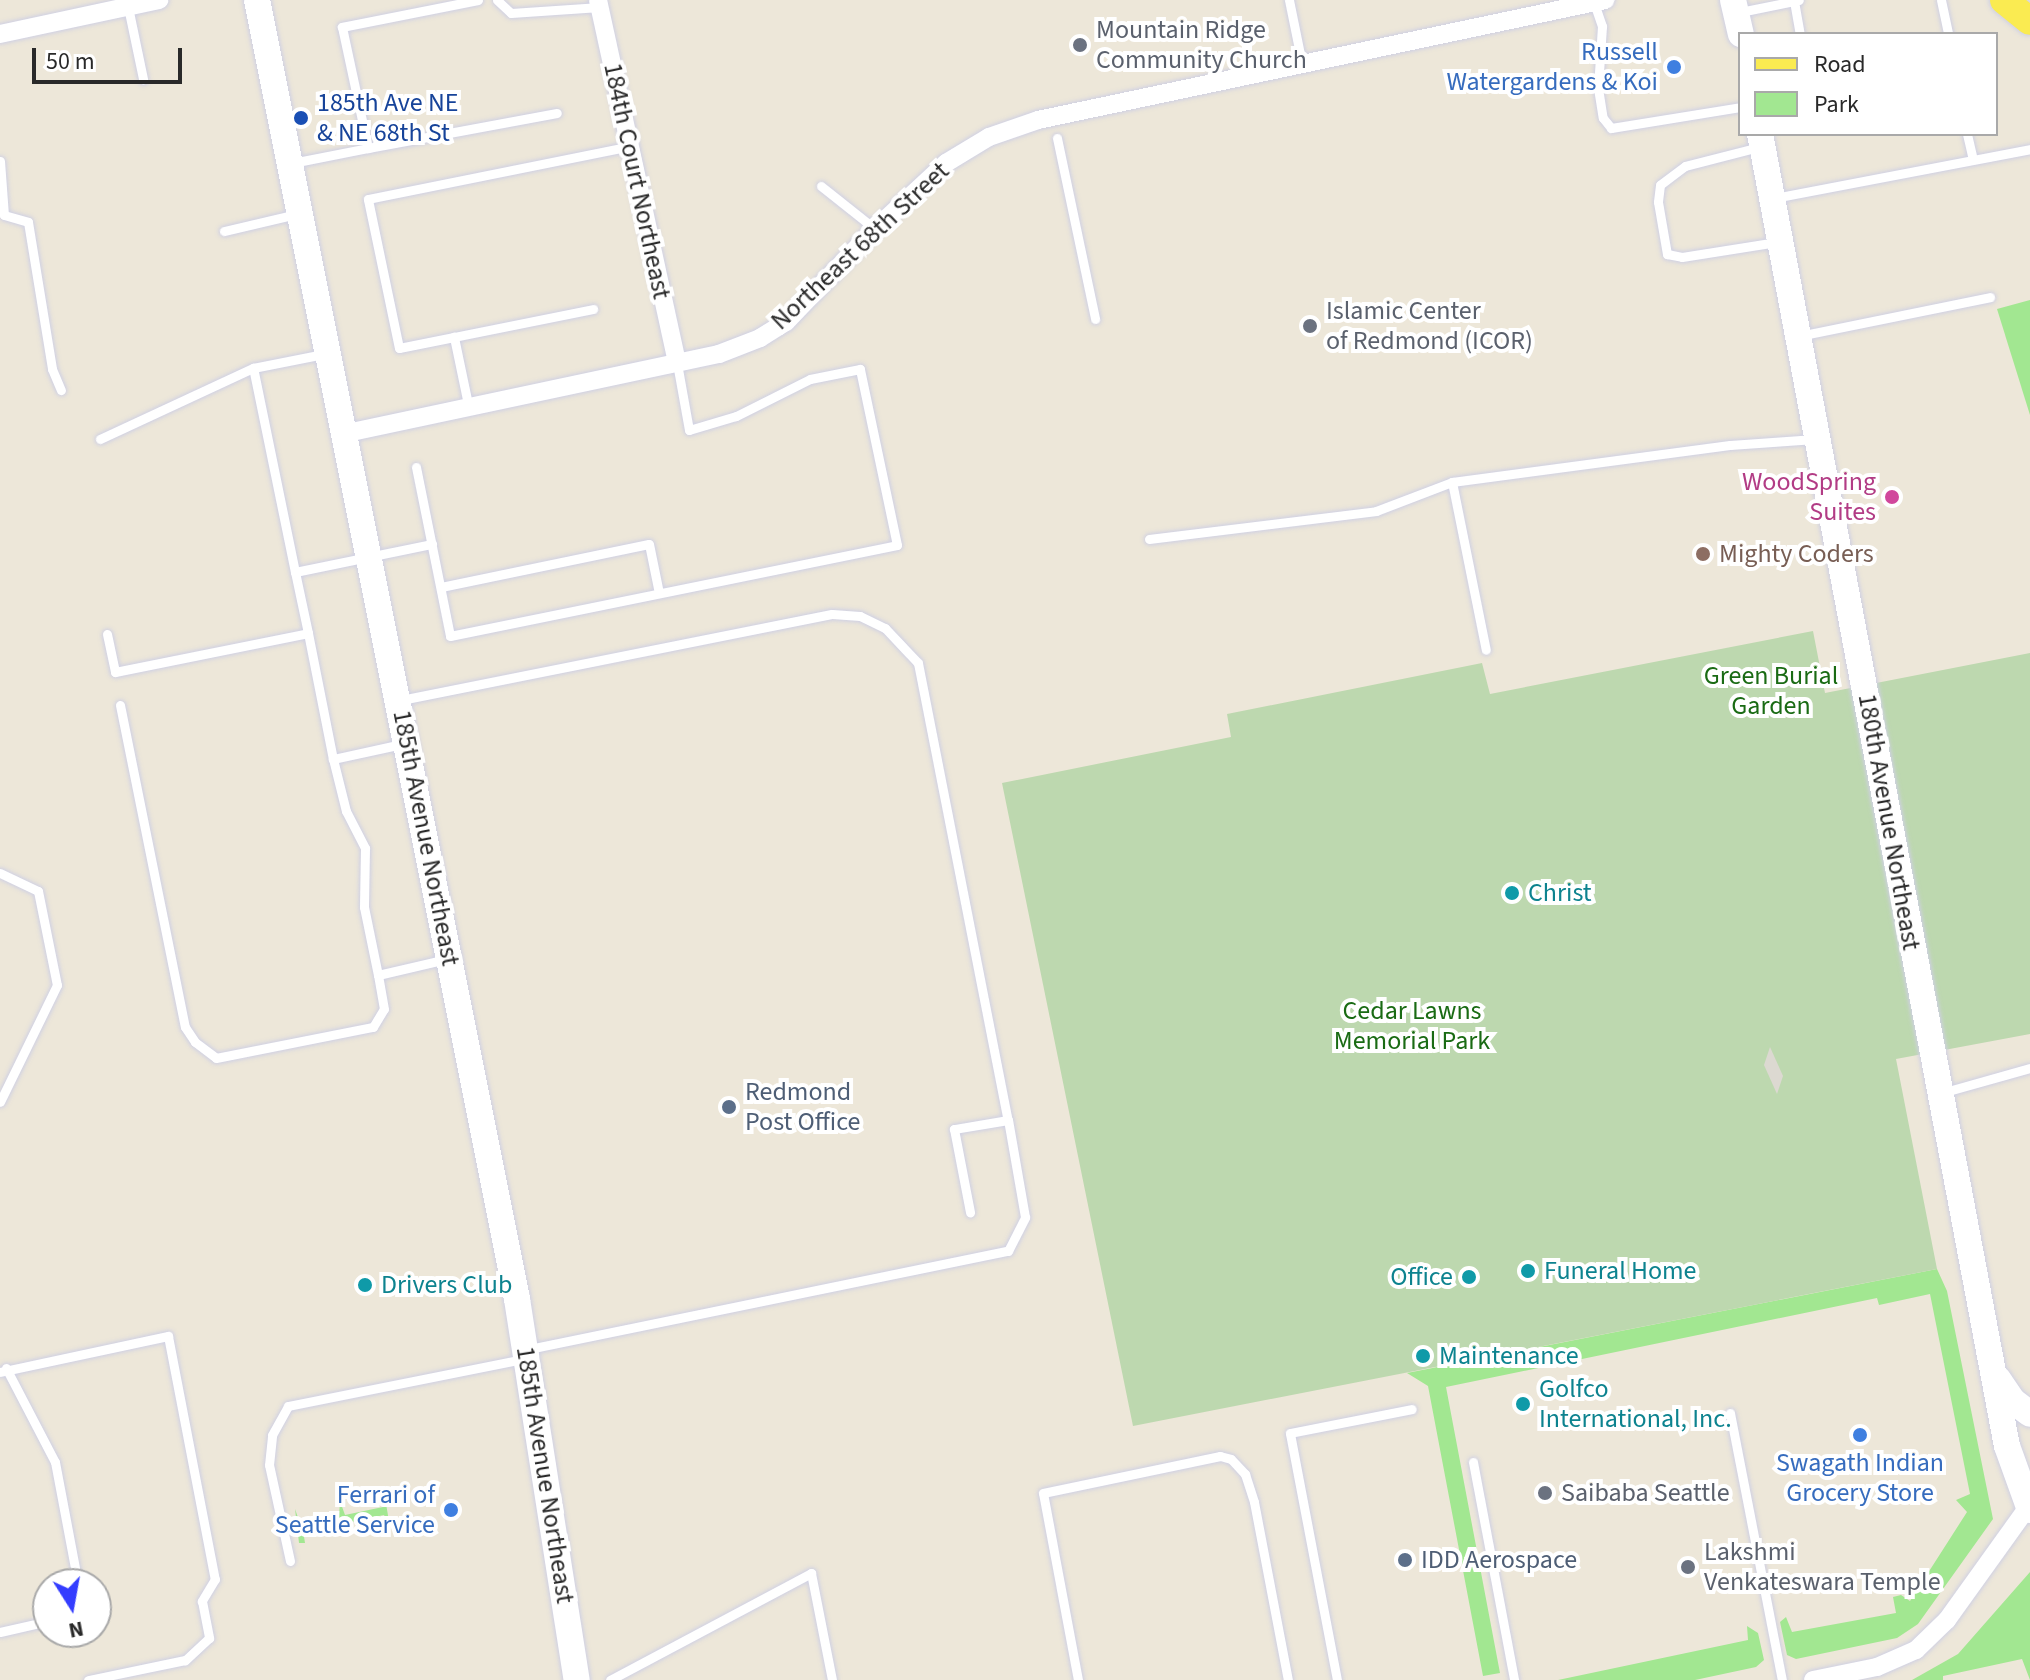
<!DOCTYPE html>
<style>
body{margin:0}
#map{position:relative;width:2030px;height:1680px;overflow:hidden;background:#ede7d9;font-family:"Source Sans 3",sans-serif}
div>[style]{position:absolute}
.green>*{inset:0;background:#a2e791}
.cemetery>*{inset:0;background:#bdd8af}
.plaza>*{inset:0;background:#dcd9d1}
.roads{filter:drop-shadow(0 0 2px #cfd0e3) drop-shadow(0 0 2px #cfd0e3)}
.lane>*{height:9px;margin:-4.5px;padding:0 4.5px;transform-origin:4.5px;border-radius:4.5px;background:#fff}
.street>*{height:18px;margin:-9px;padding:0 9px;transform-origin:9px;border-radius:9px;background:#fff}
.secondary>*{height:26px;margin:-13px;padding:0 13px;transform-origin:13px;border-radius:13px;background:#fff}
.primary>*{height:28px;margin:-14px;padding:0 14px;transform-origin:14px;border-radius:14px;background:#faeb51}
.dots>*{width:22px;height:22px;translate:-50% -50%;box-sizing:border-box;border:4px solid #fff;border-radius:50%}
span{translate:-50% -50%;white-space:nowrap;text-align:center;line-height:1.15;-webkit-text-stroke:8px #fff;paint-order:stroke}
.worship-label{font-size:26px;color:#5b616d}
.left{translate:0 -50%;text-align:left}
.shop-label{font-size:26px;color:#366cbe}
.right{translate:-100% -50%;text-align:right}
.transit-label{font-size:26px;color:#164399}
.street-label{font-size:26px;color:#292929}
.hotel-label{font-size:26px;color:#b23c85}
.education-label{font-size:26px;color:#785e54}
.park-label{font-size:26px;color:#1a6b14}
.culture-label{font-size:26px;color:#0d838f}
.service-label{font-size:26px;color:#4e5e75}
.legend{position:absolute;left:1738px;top:32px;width:260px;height:104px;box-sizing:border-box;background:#fff;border:2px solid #a9a9a9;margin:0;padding:10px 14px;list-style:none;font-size:24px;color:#292929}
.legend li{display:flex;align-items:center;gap:16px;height:40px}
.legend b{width:40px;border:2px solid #a9a9a9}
.north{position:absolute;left:32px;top:1568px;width:80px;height:80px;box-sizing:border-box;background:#fff;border:2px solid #a9a9a9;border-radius:50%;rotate:169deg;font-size:22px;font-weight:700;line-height:32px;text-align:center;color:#292929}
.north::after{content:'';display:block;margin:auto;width:28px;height:36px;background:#343dff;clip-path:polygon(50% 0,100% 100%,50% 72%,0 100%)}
.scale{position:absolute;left:32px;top:48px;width:150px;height:36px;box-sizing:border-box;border:4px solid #292929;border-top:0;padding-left:10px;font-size:24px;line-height:28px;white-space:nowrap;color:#292929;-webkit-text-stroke:6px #fff;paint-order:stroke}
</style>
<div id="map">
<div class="green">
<div style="clip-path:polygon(2030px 300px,2030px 415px,1997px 309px)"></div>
<div style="clip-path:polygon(1937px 1269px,1947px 1291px,1993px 1519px,1918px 1624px,1897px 1638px,1796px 1659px,1787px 1655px,1780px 1622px,1786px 1617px,1792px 1632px,1896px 1613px,1893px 1597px,1901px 1595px,1910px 1601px,1967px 1512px,1956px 1500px,1970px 1494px,1930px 1294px,1879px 1305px,1877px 1298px,1446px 1387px,1500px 1673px,1483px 1676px,1428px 1386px,1407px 1373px)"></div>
<div style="clip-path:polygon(384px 1492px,390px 1527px,384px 1515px,347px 1523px,347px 1537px,340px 1522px,303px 1530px,305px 1543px,299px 1543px,295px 1509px,300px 1523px,339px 1516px,340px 1501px,345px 1515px,383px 1507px)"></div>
<div style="clip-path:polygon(2030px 1572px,2030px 1680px,2022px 1659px,1943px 1676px,1943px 1680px,1912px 1680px,1958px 1654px)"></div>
<div style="clip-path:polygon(1747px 1626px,1758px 1633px,1764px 1660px,1756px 1667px,1695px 1680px,1558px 1680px,1748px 1640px)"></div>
</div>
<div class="cemetery">
<div style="clip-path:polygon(1813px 631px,1825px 693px,2030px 653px,2030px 1034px,1896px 1059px,1937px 1269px,1133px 1426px,1002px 783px,1231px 737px,1227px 714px,1482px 663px,1490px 694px)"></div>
</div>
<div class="plaza">
<div style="clip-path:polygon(1770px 1047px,1783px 1076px,1777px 1094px,1764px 1065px)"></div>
</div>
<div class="roads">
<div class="lane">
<div style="left:478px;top:0;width:139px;rotate:168.8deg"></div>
<div style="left:342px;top:27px;width:124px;rotate:77.9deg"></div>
<div style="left:368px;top:148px;width:192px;rotate:-10.5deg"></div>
<div style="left:497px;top:0;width:19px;rotate:43deg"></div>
<div style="left:511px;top:13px;width:89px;rotate:-3.9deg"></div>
<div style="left:1289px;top:0;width:65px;rotate:78.5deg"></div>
<div style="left:1593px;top:0;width:28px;rotate:71deg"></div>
<div style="left:1602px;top:26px;width:62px;rotate:93.7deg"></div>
<div style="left:1598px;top:88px;width:30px;rotate:81deg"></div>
<div style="left:1603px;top:118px;width:13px;rotate:51deg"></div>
<div style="left:1611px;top:128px;width:131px;rotate:-9.2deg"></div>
<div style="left:1941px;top:0;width:35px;rotate:78deg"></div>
<div style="left:1794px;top:1px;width:34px;rotate:80deg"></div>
<div style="left:128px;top:7px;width:74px;rotate:78.2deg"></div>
<div style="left:1740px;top:12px;width:60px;rotate:-11.5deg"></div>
<div style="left:1967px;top:134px;width:26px;rotate:77deg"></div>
<div style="left:1057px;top:138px;width:185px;rotate:78.1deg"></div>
<div style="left:1759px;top:147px;width:76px;rotate:165.6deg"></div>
<div style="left:1685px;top:166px;width:31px;rotate:143deg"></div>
<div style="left:1660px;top:185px;width:17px;rotate:97deg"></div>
<div style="left:1658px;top:202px;width:53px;rotate:80.2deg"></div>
<div style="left:1667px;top:254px;width:15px;rotate:11deg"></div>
<div style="left:1682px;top:257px;width:96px;rotate:-9deg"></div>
<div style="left:0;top:161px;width:54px;rotate:85.8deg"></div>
<div style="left:292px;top:163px;width:77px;rotate:-11.2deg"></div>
<div style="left:821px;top:186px;width:69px;rotate:38.5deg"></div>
<div style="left:1774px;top:198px;width:261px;rotate:-10.8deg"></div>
<div style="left:4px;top:215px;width:25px;rotate:16deg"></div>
<div style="left:28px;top:222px;width:149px;rotate:80.7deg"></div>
<div style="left:52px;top:369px;width:23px;rotate:67deg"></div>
<div style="left:224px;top:231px;width:75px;rotate:-13.1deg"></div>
<div style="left:1799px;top:336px;width:195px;rotate:-11.5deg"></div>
<div style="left:454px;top:337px;width:56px;rotate:168.7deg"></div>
<div style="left:399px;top:348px;width:152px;rotate:-101.8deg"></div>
<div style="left:368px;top:199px;width:267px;rotate:-11.4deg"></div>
<div style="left:469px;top:409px;width:74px;rotate:-101.8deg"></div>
<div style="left:454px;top:337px;width:142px;rotate:-11.4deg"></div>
<div style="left:100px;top:439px;width:169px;rotate:-24.9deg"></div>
<div style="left:416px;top:467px;width:172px;rotate:78.6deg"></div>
<div style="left:450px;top:636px;width:456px;rotate:-11.5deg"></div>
<div style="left:897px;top:545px;width:180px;rotate:-101.9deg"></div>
<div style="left:860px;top:369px;width:51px;rotate:168.7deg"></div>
<div style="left:810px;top:379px;width:83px;rotate:153.4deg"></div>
<div style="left:736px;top:416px;width:49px;rotate:163.4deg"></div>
<div style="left:689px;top:430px;width:68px;rotate:-100.2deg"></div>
<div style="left:1452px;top:482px;width:171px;rotate:78.6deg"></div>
<div style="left:1149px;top:539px;width:229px;rotate:-7deg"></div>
<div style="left:1376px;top:511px;width:81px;rotate:-20.9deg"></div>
<div style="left:1452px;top:482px;width:280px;rotate:-7.6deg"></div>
<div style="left:1730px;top:445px;width:85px;rotate:-4deg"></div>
<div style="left:295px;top:572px;width:208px;rotate:-101.6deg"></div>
<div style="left:253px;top:368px;width:72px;rotate:-11.2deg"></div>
<div style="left:441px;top:587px;width:212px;rotate:-11.7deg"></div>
<div style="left:649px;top:544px;width:50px;rotate:78.5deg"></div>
<div style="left:308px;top:633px;width:128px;rotate:78.8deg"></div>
<div style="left:107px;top:634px;width:39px;rotate:78deg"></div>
<div style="left:115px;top:672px;width:197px;rotate:-11.4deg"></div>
<div style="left:308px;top:633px;width:62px;rotate:-102deg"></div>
<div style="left:295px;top:572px;width:140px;rotate:-11.6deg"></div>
<div style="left:401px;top:700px;width:439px;rotate:-11.3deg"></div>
<div style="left:832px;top:614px;width:28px;rotate:4deg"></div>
<div style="left:860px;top:616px;width:28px;rotate:26deg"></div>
<div style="left:885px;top:628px;width:48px;rotate:46.7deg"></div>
<div style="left:918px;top:663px;width:466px;rotate:78.9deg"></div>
<div style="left:120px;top:705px;width:328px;rotate:78.6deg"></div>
<div style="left:185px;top:1027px;width:18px;rotate:56deg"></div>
<div style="left:195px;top:1042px;width:26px;rotate:37deg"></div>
<div style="left:216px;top:1058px;width:160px;rotate:-11.2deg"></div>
<div style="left:373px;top:1027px;width:21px;rotate:-59deg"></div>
<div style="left:384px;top:1009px;width:35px;rotate:-100deg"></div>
<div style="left:402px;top:744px;width:71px;rotate:167.7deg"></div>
<div style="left:333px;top:759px;width:54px;rotate:76deg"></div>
<div style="left:346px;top:811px;width:42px;rotate:62.8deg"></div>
<div style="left:365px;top:848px;width:59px;rotate:91deg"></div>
<div style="left:364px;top:907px;width:69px;rotate:78.4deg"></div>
<div style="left:378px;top:975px;width:71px;rotate:-13.1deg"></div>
<div style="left:0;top:873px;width:42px;rotate:25.3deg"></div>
<div style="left:38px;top:891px;width:96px;rotate:78.6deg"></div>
<div style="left:57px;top:985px;width:130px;rotate:116deg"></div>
<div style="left:1941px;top:1093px;width:92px;rotate:-15.7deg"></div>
<div style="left:529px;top:1349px;width:489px;rotate:-11.6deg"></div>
<div style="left:1008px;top:1251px;width:38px;rotate:-63deg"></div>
<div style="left:1025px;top:1217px;width:98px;rotate:-99.9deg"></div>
<div style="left:1008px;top:1120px;width:55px;rotate:170.5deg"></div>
<div style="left:954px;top:1129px;width:85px;rotate:79.1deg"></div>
<div style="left:6px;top:1368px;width:106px;rotate:62.5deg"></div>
<div style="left:55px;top:1462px;width:124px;rotate:79.3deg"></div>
<div style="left:0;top:1372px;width:172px;rotate:-12.1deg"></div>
<div style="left:168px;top:1336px;width:248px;rotate:79.1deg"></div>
<div style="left:215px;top:1579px;width:26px;rotate:121deg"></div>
<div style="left:202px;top:1601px;width:38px;rotate:79deg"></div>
<div style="left:209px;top:1638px;width:33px;rotate:137deg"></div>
<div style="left:185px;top:1660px;width:99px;rotate:168.3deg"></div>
<div style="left:1730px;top:1413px;width:272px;rotate:79deg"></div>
<div style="left:1473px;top:1462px;width:222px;rotate:79.3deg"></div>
<div style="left:290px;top:1561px;width:98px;rotate:-102.3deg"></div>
<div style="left:269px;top:1465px;width:30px;rotate:-84deg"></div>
<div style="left:272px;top:1435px;width:33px;rotate:-61deg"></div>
<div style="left:288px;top:1406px;width:241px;rotate:-11.3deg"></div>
<div style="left:0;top:1632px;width:49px;rotate:-12.9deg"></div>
<div style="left:610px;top:1680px;width:228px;rotate:-28deg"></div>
<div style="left:811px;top:1573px;width:109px;rotate:78.9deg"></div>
<div style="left:1078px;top:1680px;width:190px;rotate:-100.6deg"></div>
<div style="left:1043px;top:1493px;width:181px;rotate:-11.8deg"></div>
<div style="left:1220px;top:1456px;width:11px;rotate:15deg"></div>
<div style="left:1231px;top:1459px;width:21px;rotate:47deg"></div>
<div style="left:1245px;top:1474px;width:29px;rotate:72deg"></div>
<div style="left:1254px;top:1502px;width:181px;rotate:79.2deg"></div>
<div style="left:1337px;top:1680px;width:251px;rotate:-100.8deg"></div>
<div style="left:1290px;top:1433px;width:124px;rotate:-11.1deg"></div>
</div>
<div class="street">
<div style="left:598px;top:0;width:371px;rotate:77.7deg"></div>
<div style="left:0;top:34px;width:163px;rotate:-12.1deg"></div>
<div style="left:347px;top:433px;width:380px;rotate:-12deg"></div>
<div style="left:719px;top:354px;width:44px;rotate:-21.3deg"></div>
<div style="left:760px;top:338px;width:31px;rotate:-32deg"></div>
<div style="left:786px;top:322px;width:129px;rotate:-46.3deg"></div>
<div style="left:875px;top:229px;width:97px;rotate:-42.9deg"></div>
<div style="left:946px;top:163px;width:50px;rotate:-31.2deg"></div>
<div style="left:989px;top:137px;width:52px;rotate:-19.1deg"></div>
<div style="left:1038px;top:120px;width:580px;rotate:-11.95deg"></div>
<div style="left:1813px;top:1680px;width:65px;rotate:-11.5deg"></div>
<div style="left:1877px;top:1667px;width:43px;rotate:-23.6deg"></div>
<div style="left:1916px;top:1650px;width:43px;rotate:-44.1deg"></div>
<div style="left:1947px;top:1620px;width:139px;rotate:-54.4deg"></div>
</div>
<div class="secondary">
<div style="left:257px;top:0;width:1325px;rotate:78.68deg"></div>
<div style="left:517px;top:1299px;width:386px;rotate:81.1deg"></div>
<div style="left:1733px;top:0;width:35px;rotate:77deg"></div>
<div style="left:1760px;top:134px;width:1335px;rotate:79.34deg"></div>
<div style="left:2007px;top:1446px;width:68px;rotate:70.2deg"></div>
<div style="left:1998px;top:1379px;width:27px;rotate:56deg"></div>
<div style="left:2013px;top:1401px;width:21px;rotate:37deg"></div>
</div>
<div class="primary">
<div style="left:2004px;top:0;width:33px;rotate:39deg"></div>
</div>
</div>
<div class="dots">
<div style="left:1080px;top:45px;background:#6b7280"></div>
<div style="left:1674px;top:67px;background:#3f7fe0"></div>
<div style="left:301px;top:118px;background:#1a4fb4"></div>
<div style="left:1310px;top:326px;background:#6b7280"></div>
<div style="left:1892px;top:497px;background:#d1479c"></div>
<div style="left:1703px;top:554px;background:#8d6e63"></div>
<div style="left:1512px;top:893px;background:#0f9aa8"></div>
<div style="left:729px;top:1107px;background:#5c6f8a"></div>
<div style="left:1528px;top:1271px;background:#0f9aa8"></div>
<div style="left:1469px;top:1277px;background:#0f9aa8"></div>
<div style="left:365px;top:1285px;background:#0f9aa8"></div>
<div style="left:1423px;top:1356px;background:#0f9aa8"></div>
<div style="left:1523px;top:1404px;background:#0f9aa8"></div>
<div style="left:1860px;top:1435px;background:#3f7fe0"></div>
<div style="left:1545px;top:1493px;background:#6b7280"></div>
<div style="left:451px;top:1510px;background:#3f7fe0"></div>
<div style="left:1405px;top:1560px;background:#5c6f8a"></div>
<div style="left:1688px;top:1567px;background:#6b7280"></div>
</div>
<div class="worship-label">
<span class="left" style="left:1096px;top:45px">Mountain Ridge<br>Community Church</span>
<span class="left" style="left:1326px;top:326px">Islamic Center<br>of Redmond (ICOR)</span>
<span class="left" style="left:1561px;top:1493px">Saibaba Seattle</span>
<span class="left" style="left:1704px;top:1567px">Lakshmi<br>Venkateswara Temple</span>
</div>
<div class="shop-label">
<span class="right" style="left:1658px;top:67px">Russell<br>Watergardens &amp; Koi</span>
<span style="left:1860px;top:1478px">Swagath Indian<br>Grocery Store</span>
<span class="right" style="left:435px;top:1510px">Ferrari of<br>Seattle Service</span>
</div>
<div class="transit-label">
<span class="left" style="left:317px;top:118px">185th Ave NE<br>&amp; NE 68th St</span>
</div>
<div class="street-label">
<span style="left:637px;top:181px;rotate:78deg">184th Court Northeast</span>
<span style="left:860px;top:246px;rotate:-43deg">Northeast 68th Street</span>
<span style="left:1889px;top:822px;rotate:80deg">180th Avenue Northeast</span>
<span style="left:426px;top:838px;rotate:79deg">185th Avenue Northeast</span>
<span style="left:545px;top:1475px;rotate:81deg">185th Avenue Northeast</span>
</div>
<div class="hotel-label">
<span class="right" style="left:1876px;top:497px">WoodSpring<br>Suites</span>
</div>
<div class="education-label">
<span class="left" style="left:1719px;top:554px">Mighty Coders</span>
</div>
<div class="park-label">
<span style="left:1771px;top:691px">Green Burial<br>Garden</span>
<span style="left:1412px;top:1026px">Cedar Lawns<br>Memorial Park</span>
</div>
<div class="culture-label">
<span class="left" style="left:1528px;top:893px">Christ</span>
<span class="left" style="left:1544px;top:1271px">Funeral Home</span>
<span class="right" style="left:1453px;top:1277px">Office</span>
<span class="left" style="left:381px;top:1285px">Drivers Club</span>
<span class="left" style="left:1439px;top:1356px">Maintenance</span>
<span class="left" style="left:1539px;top:1404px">Golfco<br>International, Inc.</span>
</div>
<div class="service-label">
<span class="left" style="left:745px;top:1107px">Redmond<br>Post Office</span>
<span class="left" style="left:1421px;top:1560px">IDD Aerospace</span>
</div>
<ul class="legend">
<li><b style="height:10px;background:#faeb51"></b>Road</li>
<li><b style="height:22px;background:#a2e791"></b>Park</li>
</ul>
<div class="north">N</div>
<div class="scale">50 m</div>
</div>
